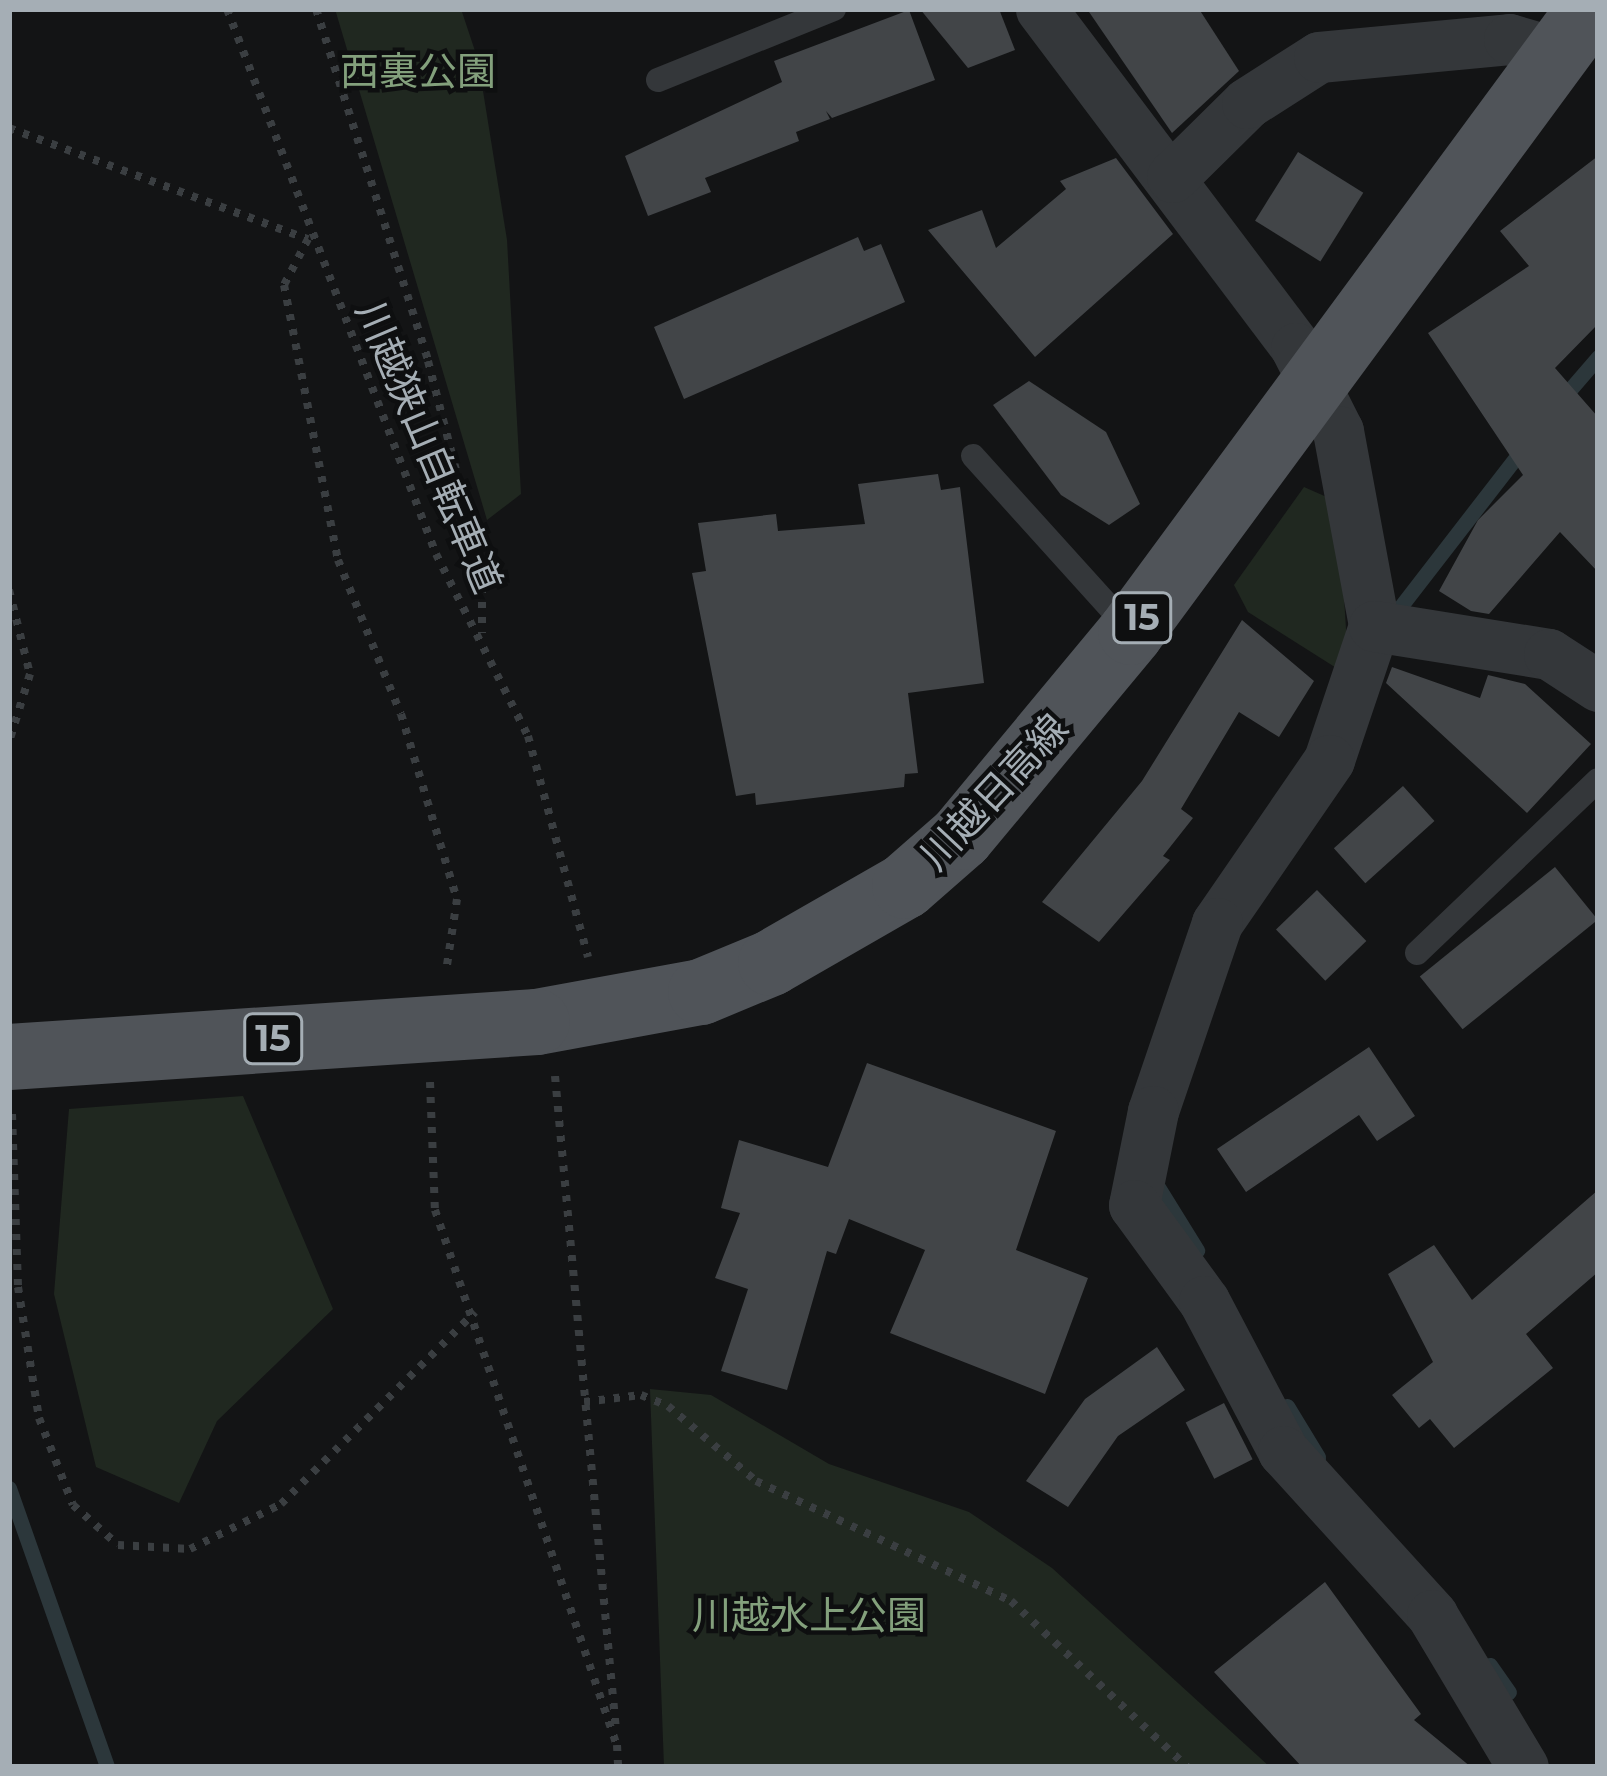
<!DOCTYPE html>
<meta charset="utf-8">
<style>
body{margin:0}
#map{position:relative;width:1607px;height:1776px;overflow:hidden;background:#131415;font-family:Montserrat,"Noto Sans JP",sans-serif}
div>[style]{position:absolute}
.green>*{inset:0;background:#202820}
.stream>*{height:15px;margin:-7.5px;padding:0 7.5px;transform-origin:7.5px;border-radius:7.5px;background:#2c373b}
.building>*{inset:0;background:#424548;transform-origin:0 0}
.path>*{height:8px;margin-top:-4px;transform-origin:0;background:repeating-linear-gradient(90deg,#3a3e41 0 6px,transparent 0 15px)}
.service>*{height:24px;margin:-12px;padding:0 12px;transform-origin:12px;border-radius:12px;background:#34373a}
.minor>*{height:51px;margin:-25.5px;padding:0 25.5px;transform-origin:25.5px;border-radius:25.5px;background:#34373a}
.primary>*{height:66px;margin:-33px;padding:0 33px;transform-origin:33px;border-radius:33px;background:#505459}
.primary-bridge>*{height:66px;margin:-33px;padding:0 33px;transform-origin:33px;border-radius:33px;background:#505459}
span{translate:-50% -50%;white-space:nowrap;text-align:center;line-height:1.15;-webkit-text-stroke:9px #0e0f10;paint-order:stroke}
.shield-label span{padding:3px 9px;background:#0e0f10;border:3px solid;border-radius:9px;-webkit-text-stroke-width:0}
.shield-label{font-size:36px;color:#a5aeb5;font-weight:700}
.park-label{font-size:39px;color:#83a07c}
.street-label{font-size:39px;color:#a5aeb5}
.frame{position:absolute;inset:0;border:12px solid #a5aeb5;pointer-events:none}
</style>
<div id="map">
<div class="green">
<div style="clip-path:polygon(335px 9px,461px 9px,478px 60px,507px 240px,521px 494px,487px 520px)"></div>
<div style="clip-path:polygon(1304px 487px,1338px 502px,1349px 676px,1248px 612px,1234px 585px)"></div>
<div style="clip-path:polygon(243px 1096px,333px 1309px,217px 1421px,179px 1503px,96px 1467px,54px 1294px,69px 1109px)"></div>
<div style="clip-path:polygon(650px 1389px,711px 1395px,829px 1464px,969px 1512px,1052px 1568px,1270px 1767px,664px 1767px)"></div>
</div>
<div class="stream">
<div style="left:1561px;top:400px;width:57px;rotate:-49.3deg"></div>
<div style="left:1401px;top:606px;width:201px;rotate:-52.3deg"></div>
<div style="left:1153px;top:1179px;width:84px;rotate:58.2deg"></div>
<div style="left:1287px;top:1406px;width:60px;rotate:58.7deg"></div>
<div style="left:9px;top:1488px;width:296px;rotate:70.6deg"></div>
<div style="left:1490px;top:1665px;width:33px;rotate:55deg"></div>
</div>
<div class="building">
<div style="clip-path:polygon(920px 9px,999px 9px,1015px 50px,968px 68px)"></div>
<div style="clip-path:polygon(1087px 9px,1199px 9px,1239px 71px,1172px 133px)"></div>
<div style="clip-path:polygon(909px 10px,935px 80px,832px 118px,826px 111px,830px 119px,796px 132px,799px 141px,705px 178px,711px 192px,648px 216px,625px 156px,782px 82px,774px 61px)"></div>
<div style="left:1298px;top:152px;width:77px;height:81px;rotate:32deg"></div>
<div style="clip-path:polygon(1598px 156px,1598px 324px,1555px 368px,1598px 417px,1598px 572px,1560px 532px,1489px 614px,1471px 611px,1439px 591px,1478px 520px,1523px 475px,1428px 333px,1529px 266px,1500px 231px)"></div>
<div style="clip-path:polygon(1116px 158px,1173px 234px,1035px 357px,928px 230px,982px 210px,996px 248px,1066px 189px,1060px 181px)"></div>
<div style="clip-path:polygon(858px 237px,864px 251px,881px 244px,905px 302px,684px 399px,654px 327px)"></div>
<div style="clip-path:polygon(1029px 381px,1106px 432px,1140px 504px,1109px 525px,1061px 495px,993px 405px)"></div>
<div style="clip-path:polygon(938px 474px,941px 490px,960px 487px,984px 683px,908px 693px,918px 773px,905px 774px,904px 787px,756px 805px,755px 793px,736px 796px,692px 573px,706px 571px,698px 523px,776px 514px,778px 531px,865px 524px,858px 484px)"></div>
<div style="clip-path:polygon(1242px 620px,1314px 681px,1279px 737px,1239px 712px,1181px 809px,1193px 818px,1163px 856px,1170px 860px,1099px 942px,1042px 902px,1142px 781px)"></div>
<div style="clip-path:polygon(1392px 667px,1480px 698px,1488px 675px,1525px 684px,1591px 744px,1527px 813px,1386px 683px)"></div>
<div style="left:1403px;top:786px;width:47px;height:93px;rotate:48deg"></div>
<div style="left:1555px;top:867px;width:68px;height:174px;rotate:51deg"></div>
<div style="left:1317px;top:890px;width:71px;height:57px;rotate:46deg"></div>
<div style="clip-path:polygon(1369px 1047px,1415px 1116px,1377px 1141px,1359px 1115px,1246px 1192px,1217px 1149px)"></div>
<div style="clip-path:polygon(867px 1063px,1056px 1131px,1016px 1250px,1088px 1278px,1045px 1394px,890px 1333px,925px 1250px,849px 1219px,836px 1254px,827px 1251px,787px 1390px,721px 1371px,748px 1289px,715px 1278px,740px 1213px,721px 1208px,739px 1140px,828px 1167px)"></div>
<div style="clip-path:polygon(1598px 1190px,1598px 1272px,1526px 1334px,1553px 1368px,1454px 1448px,1430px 1419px,1419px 1428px,1392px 1395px,1433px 1362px,1388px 1274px,1434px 1245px,1472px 1300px)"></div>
<div style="clip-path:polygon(1157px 1347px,1185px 1390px,1118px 1436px,1068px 1507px,1026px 1481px,1085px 1399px)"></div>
<div style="left:1224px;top:1403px;width:63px;height:43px;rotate:63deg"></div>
<div style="clip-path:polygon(1325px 1582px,1421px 1714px,1414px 1720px,1471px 1767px,1302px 1767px,1214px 1672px)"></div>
</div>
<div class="path">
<div style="left:227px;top:9px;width:584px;rotate:69.02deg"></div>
<div style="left:436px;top:554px;width:204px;rotate:63.2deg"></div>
<div style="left:528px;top:736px;width:229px;rotate:74.8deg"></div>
<div style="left:316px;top:9px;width:369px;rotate:72.3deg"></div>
<div style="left:428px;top:361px;width:218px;rotate:75.6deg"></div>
<div style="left:482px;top:572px;width:61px;rotate:90deg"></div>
<div style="left:9px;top:128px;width:319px;rotate:20.4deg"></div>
<div style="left:308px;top:239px;width:52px;rotate:117.6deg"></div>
<div style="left:284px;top:285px;width:280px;rotate:78.9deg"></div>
<div style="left:338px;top:560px;width:166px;rotate:67.8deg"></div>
<div style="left:401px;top:714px;width:193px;rotate:73.2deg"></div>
<div style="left:457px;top:899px;width:74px;rotate:98.6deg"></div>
<div style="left:9px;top:590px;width:87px;rotate:76deg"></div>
<div style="left:30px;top:674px;width:71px;rotate:107.2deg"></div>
<div style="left:555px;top:1076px;width:657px;rotate:84.67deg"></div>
<div style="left:430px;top:1082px;width:128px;rotate:87.8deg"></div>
<div style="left:435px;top:1210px;width:566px;rotate:71.24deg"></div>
<div style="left:12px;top:1114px;width:173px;rotate:88deg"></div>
<div style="left:18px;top:1287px;width:133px;rotate:80.9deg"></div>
<div style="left:39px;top:1418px;width:93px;rotate:68.7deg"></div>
<div style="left:73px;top:1505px;width:60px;rotate:41.6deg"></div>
<div style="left:118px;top:1545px;width:72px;rotate:3.2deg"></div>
<div style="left:190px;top:1549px;width:102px;rotate:-26.3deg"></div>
<div style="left:281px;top:1504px;width:273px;rotate:-44.7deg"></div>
<div style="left:584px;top:1402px;width:57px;rotate:-7deg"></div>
<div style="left:641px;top:1395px;width:29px;rotate:22deg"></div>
<div style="left:668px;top:1406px;width:116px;rotate:40.4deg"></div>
<div style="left:756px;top:1481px;width:282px;rotate:25.2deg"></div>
<div style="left:1011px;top:1601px;width:242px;rotate:43.3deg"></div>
<div style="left:617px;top:1745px;width:22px;rotate:87deg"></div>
</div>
<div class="service">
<div style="left:658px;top:80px;width:190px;rotate:-22deg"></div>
<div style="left:973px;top:456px;width:234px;rotate:47.9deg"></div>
<div style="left:1417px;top:953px;width:250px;rotate:-43.7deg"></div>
</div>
<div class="minor">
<div style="left:1041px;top:9px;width:424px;rotate:53deg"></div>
<div style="left:1296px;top:348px;width:93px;rotate:63.2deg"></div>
<div style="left:1338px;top:431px;width:198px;rotate:79.5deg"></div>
<div style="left:1374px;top:626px;width:141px;rotate:108.6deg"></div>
<div style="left:1329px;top:760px;width:198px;rotate:124.5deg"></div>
<div style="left:1217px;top:923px;width:199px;rotate:108.8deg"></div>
<div style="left:1153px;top:1111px;width:96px;rotate:101.4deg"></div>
<div style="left:1134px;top:1205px;width:119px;rotate:53.9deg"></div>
<div style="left:1204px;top:1301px;width:170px;rotate:62.2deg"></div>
<div style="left:1283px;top:1451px;width:222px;rotate:47.7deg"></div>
<div style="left:1432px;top:1615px;width:177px;rotate:59.1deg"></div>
<div style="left:1172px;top:177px;width:105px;rotate:-44.6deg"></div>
<div style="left:1247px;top:103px;width:85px;rotate:-32.6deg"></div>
<div style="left:1319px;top:57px;width:191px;rotate:-5.4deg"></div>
<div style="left:1509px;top:39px;width:50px;rotate:16.3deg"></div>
<div style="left:1374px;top:626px;width:177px;rotate:9.1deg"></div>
<div style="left:1549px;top:654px;width:59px;rotate:33.1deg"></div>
</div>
<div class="primary">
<div style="left:537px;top:1022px;width:167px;rotate:-10.4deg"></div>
<div style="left:701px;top:992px;width:76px;rotate:-22.5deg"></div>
<div style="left:771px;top:963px;width:155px;rotate:-29.9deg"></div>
<div style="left:905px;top:886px;width:74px;rotate:-41.2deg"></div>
<div style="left:961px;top:837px;width:266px;rotate:-50.3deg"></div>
<div style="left:1131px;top:632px;width:774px;rotate:-53.62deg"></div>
</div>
<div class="primary-bridge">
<div style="left:9px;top:1057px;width:529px;rotate:-3.79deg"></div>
</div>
<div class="shield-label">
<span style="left:1142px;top:618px">15</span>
<span style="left:273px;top:1039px">15</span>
</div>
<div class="park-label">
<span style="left:418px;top:71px">西裏公園</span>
<span style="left:809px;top:1615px">川越水上公園</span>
</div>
<div class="street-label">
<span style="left:429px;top:447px;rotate:67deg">川越狭山自転車道</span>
<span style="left:994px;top:792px;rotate:-47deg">川越日高線</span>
</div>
<div class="frame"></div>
</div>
